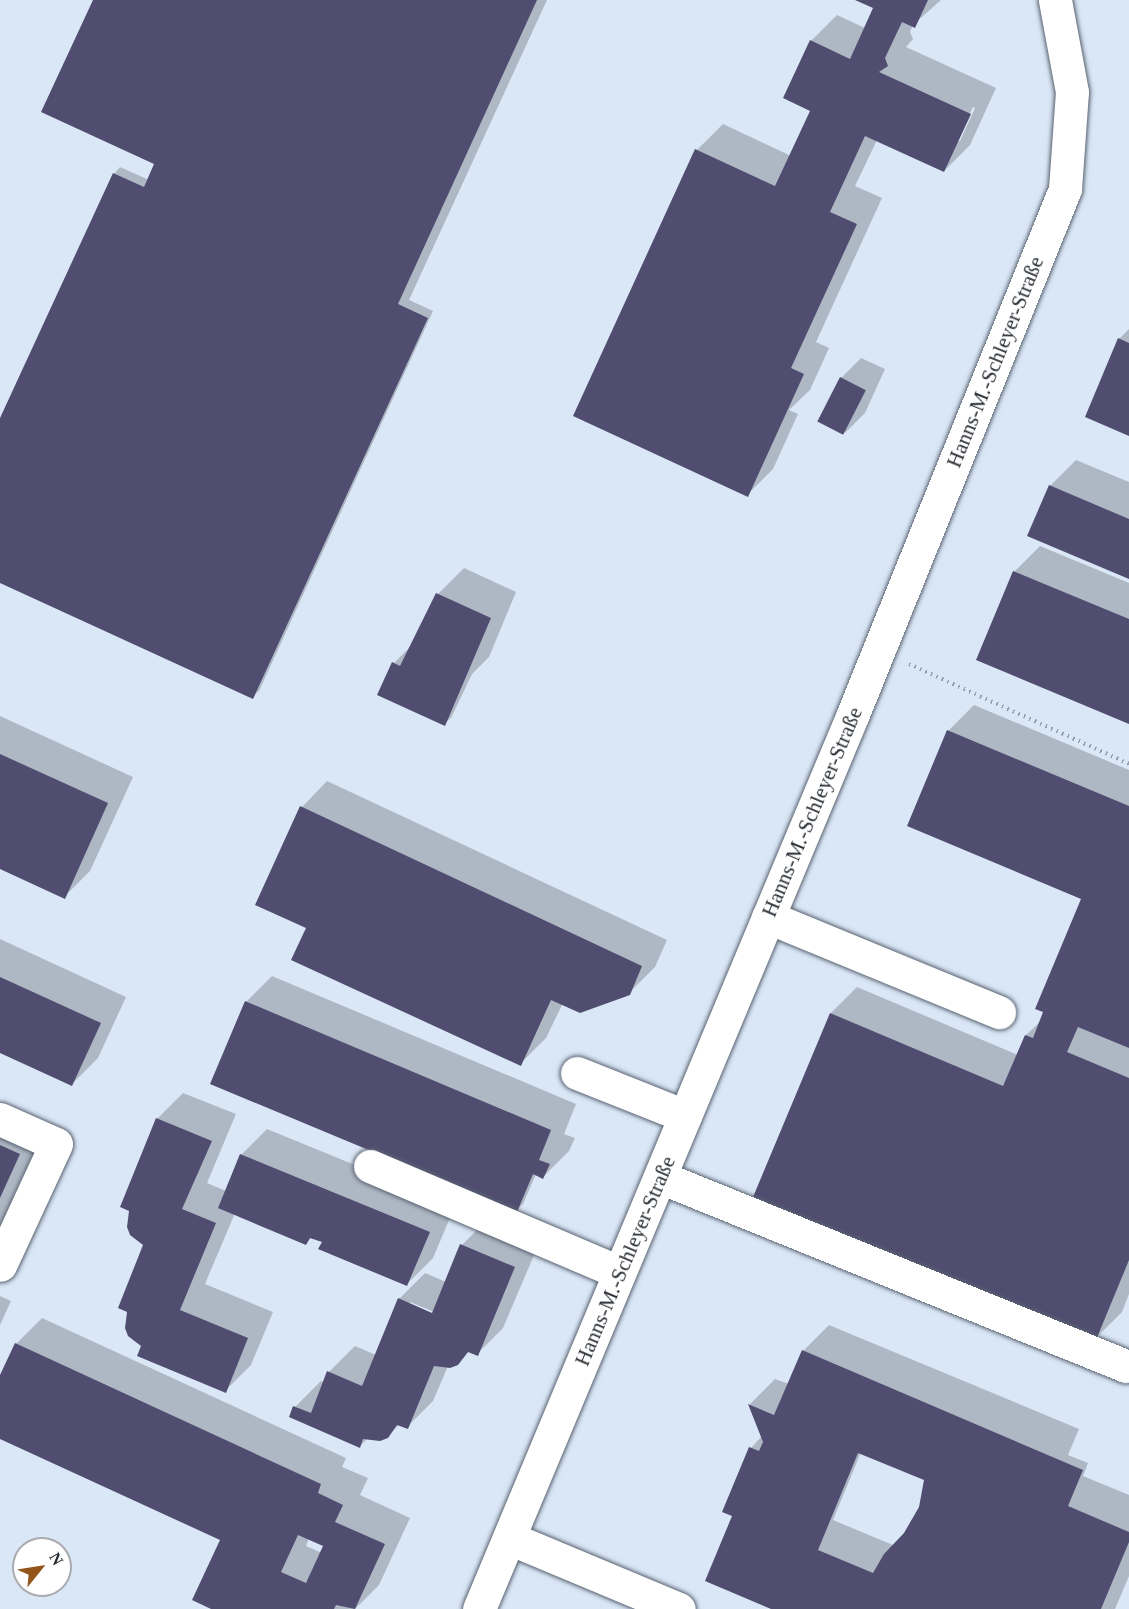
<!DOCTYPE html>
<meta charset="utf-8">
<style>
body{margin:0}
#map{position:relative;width:1129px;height:1609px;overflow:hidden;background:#dae7f6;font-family:"Times New Roman",serif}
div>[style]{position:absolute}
.shadow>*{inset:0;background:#0003}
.building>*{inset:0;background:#504d70;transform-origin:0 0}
.path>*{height:4px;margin-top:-2px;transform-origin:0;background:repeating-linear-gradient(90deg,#949eaa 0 1.5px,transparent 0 6px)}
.roads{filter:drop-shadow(0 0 2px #596371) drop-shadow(0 0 2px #596371)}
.minor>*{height:33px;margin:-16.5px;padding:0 16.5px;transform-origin:16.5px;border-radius:16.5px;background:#fff}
span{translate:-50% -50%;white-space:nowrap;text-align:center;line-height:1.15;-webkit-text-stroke:6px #fff;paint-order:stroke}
.street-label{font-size:21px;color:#292e34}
.north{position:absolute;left:12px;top:1537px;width:60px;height:60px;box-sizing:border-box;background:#fff;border:2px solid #a9abae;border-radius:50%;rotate:60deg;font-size:16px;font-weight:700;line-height:24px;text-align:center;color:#292e34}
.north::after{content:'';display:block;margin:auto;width:21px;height:27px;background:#93551a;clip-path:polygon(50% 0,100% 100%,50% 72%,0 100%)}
</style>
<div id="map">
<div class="shadow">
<div style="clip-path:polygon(94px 0,547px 0,409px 300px,433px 311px,259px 691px,252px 697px,0 582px,0 422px,114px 174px,120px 167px,149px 180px,156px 164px)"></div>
<div style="clip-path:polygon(evenodd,858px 0,941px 0,913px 25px,910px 32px,913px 39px,906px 47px,996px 88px,970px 145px,944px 171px,877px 140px,855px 186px,882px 198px,816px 342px,829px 348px,810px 390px,789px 410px,798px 414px,773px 469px,747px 495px,697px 150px,723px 124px,791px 156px,812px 110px,811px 41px,837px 15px,865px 28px,875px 8px,858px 0,973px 107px,975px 108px,960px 141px,957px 141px,973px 107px)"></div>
<div style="clip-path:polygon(1129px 329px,1129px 434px,1119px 339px)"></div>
<div style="clip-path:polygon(861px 358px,885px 369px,865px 413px,845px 433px,841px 378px)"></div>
<div style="clip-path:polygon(1076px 460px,1129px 482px,1129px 577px,1050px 486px)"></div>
<div style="clip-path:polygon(1040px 546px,1129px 583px,1129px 722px,1014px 572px)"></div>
<div style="clip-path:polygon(464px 568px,516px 592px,489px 657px,472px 674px,451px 718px,444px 724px,394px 663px,413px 644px,438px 594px)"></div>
<div style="clip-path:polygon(974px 705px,1129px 770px,1129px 1294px,1122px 1312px,1096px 1338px,831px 1013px,857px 987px,1018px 1055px,1026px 1035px,1042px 1020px,1083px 898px,948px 731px)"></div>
<div style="clip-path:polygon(0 716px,133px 777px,90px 871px,64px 897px,0 868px)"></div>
<div style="clip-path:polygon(327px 781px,667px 940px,655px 967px,629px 993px,563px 1003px,546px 1038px,520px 1064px,308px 928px,302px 807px)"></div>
<div style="clip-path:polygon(0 939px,126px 997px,98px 1058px,72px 1084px,0 1051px)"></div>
<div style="clip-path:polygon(272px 976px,576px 1104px,564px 1134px,575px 1138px,569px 1151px,543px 1177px,536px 1174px,523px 1204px,517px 1210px,246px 1002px)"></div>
<div style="clip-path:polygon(183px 1093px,236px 1114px,207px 1183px,226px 1191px,241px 1155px,267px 1129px,455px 1206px,433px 1258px,407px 1284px,324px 1241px,312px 1237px,306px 1243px,235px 1213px,205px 1284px,273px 1312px,251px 1365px,225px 1391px,143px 1345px,145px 1244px,157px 1119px)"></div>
<div style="clip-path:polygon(0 1107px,45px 1128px,0 1226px)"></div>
<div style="clip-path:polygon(evenodd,488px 1219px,540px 1241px,503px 1328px,477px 1354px,469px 1351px,457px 1363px,448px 1366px,433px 1401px,407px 1427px,400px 1424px,387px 1436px,368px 1438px,359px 1447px,291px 1417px,295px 1407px,321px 1381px,324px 1382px,329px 1372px,355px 1346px,376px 1355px,399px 1299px,425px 1273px,446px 1282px,462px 1245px,488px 1219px,410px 1302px,439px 1314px,438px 1317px,410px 1305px,410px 1302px)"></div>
<div style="clip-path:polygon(0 1296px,11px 1301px,0 1325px)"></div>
<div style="clip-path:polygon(evenodd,42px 1318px,346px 1458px,342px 1467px,368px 1478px,360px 1495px,410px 1518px,379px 1585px,355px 1609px,215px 1609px,222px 1539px,0 1437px,0 1379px,16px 1344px,42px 1318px,309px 1538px,325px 1546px,322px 1553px,306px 1546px,309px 1538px)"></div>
<div style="clip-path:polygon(evenodd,829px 1325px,1079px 1429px,1068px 1455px,1088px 1463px,1083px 1476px,1129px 1495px,1129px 1576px,1115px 1609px,775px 1609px,734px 1515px,724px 1511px,751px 1448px,762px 1436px,750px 1404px,775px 1379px,789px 1384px,803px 1351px,829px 1325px,861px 1452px,926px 1480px,921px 1507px,905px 1534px,893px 1545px,833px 1520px,861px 1452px)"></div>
</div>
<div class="building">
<div style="clip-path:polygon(93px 0,537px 0,398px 304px,428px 318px,253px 699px,0 583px,0 418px,113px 173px,144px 187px,154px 164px,41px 112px)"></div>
<div style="clip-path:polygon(855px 0,928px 0,915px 28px,902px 22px,885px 58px,888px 66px,879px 72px,971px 114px,944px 172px,865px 136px,830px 212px,857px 224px,791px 368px,804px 374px,748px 497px,573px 416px,695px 149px,775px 186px,810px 111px,783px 98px,810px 40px,850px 59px,873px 8px)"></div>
<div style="clip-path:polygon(1118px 338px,1129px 343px,1129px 436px,1085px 417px)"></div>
<div style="left:840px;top:377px;width:29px;height:50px;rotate:27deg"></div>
<div style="clip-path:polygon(1049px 485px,1129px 519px,1129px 579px,1027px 536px)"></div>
<div style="clip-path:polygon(1013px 571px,1129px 619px,1129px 724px,976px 660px)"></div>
<div style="clip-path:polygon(436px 593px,491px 618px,445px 726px,377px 695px,392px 662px,400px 666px)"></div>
<div style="clip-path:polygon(947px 730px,1129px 806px,1129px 1048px,1078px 1027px,1067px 1052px,1129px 1078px,1129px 1260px,1096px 1340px,753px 1197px,830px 1013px,1003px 1086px,1025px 1035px,1033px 1038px,1043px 1012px,1035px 1009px,1081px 899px,907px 826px)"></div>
<div style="clip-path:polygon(0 754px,108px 803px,65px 899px,0 869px)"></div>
<div style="clip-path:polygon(300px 806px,642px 966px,630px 995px,580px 1013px,551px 1000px,521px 1066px,291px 960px,306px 928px,255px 905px)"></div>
<div style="clip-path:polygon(0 977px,101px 1023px,72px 1086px,0 1053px)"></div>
<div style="clip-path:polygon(245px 1001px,551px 1130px,539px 1160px,550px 1164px,543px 1179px,533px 1174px,517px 1212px,210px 1084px)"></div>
<div style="clip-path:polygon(156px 1118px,212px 1141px,182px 1209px,216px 1223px,180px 1310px,248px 1338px,226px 1393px,137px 1356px,141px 1346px,128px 1336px,125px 1328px,127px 1312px,118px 1308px,143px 1245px,130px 1235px,127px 1227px,129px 1211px,120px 1207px)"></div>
<div style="clip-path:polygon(0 1145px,20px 1154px,0 1198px)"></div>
<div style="clip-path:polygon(240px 1154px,430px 1232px,407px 1286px,318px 1249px,322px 1242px,310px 1238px,306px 1245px,218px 1208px)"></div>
<div style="clip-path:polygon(460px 1244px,515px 1267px,478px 1356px,468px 1352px,458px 1365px,450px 1368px,434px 1366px,408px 1429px,397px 1425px,388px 1438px,380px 1441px,363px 1439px,360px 1448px,289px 1417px,293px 1406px,311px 1413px,327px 1371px,362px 1386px,398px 1298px,432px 1313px)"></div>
<div style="clip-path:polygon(evenodd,15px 1343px,321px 1484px,318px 1493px,343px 1505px,335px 1522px,385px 1544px,355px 1609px,336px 1605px,334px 1609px,211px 1609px,192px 1600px,220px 1540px,0 1439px,0 1375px,15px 1343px,298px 1535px,323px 1546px,306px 1583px,281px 1572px,298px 1535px)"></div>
<div style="clip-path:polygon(evenodd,802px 1350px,1083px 1470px,1068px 1506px,1129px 1532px,1129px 1542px,1101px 1609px,771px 1609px,705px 1581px,732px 1516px,722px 1512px,749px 1447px,759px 1451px,763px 1442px,748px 1404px,774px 1415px,802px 1350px,858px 1453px,924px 1480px,919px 1507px,904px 1533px,884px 1554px,873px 1573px,818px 1550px,858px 1453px)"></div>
</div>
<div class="path">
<div style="left:909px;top:664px;width:242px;rotate:24.4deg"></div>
</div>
<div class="roads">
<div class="minor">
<div style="left:768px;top:917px;width:250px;rotate:22.4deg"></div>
<div style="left:577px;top:1073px;width:116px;rotate:21.7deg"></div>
<div style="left:0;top:1119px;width:61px;rotate:24.1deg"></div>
<div style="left:56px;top:1144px;width:133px;rotate:114.8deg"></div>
<div style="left:370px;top:1166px;width:271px;rotate:23.1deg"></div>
<div style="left:660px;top:1177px;width:503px;rotate:22.08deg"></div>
<div style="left:509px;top:1538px;width:184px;rotate:22.7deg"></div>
<div style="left:479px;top:1609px;width:970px;rotate:-67.32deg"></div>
<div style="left:853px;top:714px;width:566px;rotate:-68.01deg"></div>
<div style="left:1065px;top:189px;width:97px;rotate:-85.9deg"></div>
<div style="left:1072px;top:92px;width:94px;rotate:-100.5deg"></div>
</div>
</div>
<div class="street-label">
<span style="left:995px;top:362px;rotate:-68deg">Hanns-M.-Schleyer-Straße</span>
<span style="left:812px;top:812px;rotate:-67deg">Hanns-M.-Schleyer-Straße</span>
<span style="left:625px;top:1261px;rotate:-67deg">Hanns-M.-Schleyer-Straße</span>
</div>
<div class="north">N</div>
</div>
